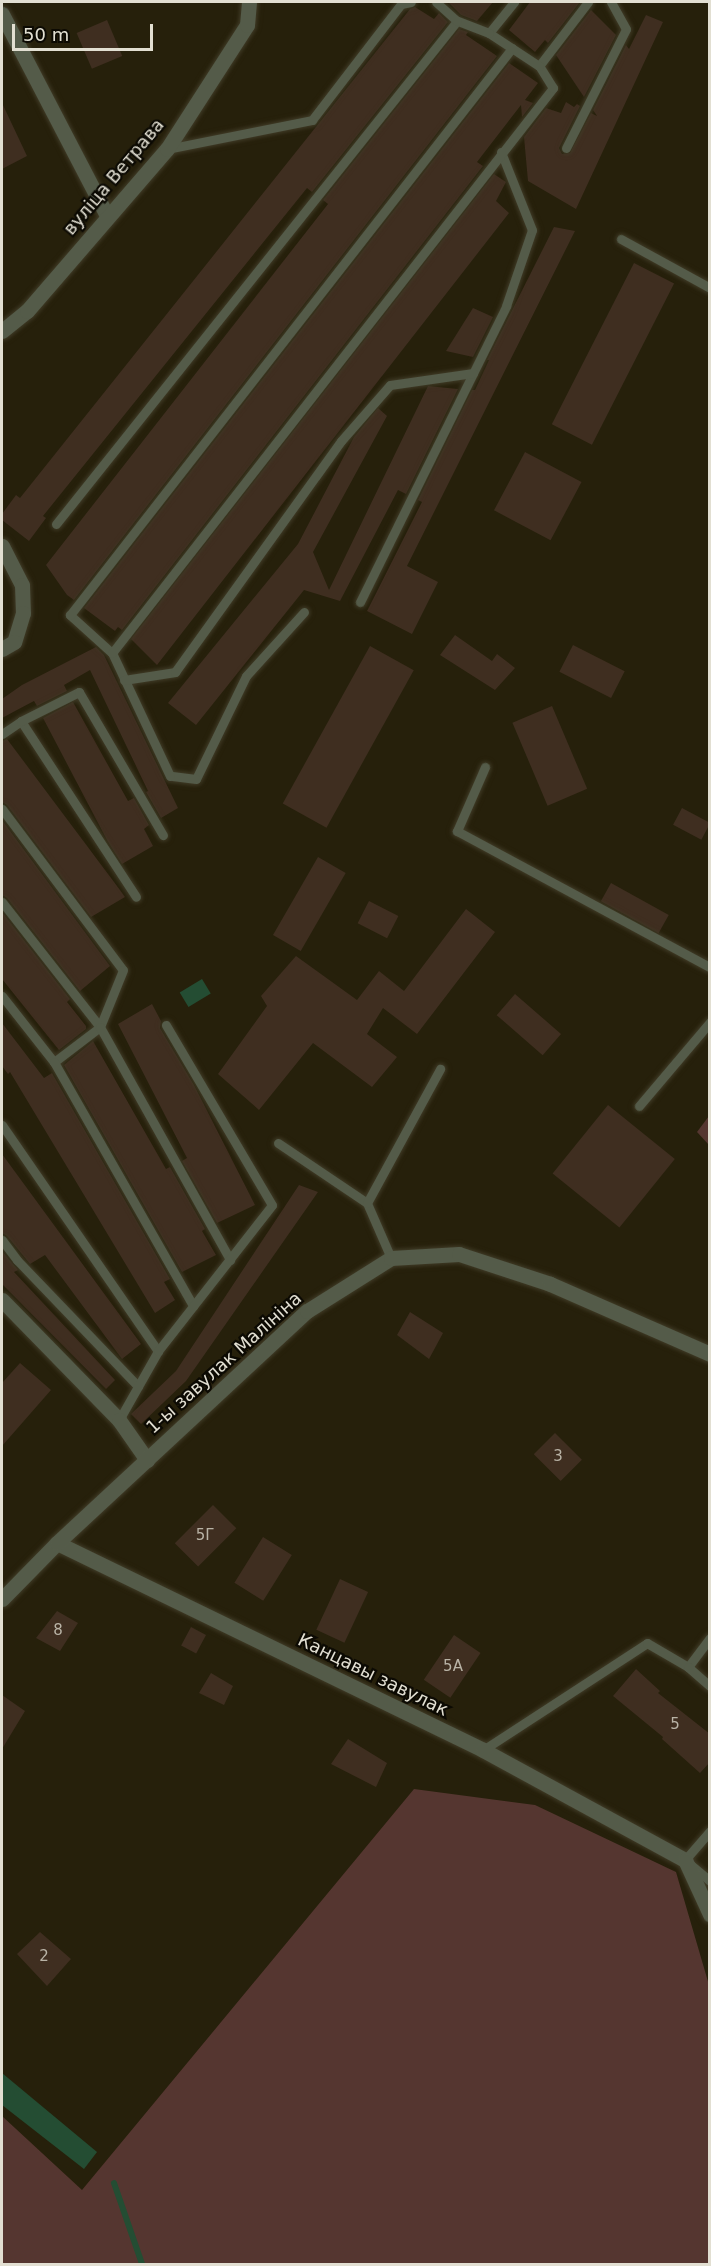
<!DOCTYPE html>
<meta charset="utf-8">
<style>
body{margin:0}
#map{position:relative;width:711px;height:2266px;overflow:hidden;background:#26200b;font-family:"DejaVu Sans",sans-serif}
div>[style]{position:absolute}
.green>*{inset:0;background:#553630}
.water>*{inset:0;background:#244d33;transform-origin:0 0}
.stream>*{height:6px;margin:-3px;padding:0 3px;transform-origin:3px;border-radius:3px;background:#244d33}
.building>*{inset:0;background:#3f2e20;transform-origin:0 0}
.roads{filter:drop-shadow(0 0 2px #403b27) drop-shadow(0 0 2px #403b27)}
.service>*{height:9px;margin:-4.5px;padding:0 4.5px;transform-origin:4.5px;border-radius:4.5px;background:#545b49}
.minor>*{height:15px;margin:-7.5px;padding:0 7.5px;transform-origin:7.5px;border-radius:7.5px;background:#545b49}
.tertiary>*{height:15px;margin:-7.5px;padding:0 7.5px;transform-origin:7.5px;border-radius:7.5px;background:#545b49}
span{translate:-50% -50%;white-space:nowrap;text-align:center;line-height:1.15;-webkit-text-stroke:4.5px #0c0a03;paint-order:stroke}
.number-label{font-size:15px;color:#b9b3a6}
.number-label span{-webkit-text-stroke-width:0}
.street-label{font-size:18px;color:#e2dfd2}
.frame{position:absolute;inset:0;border:3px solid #e2dfd2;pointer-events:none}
.scale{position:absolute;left:12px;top:24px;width:141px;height:27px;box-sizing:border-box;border:3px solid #e2dfd2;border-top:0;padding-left:8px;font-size:18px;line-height:21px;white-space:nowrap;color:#e2dfd2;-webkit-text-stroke:4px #0c0a03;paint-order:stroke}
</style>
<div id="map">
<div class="green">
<div style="clip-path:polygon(709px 1116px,709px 1145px,697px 1132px)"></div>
<div style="clip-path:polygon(414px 1789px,535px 1805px,676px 1872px,709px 1985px,709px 2264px,2px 2264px,2px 2116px,82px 2190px)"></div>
</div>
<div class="water">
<div style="left:202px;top:979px;width:17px;height:26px;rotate:59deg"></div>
<div style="clip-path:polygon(2px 2073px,97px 2152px,84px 2169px,2px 2105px)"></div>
</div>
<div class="stream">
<div style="left:114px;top:2183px;width:86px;rotate:70.9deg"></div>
</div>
<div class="building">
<div style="clip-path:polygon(448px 2px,493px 2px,477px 21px,461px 15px)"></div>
<div style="clip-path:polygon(530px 2px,580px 2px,548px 43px,545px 40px,535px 52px,509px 30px)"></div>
<div style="clip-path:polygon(415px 7px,434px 19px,439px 13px,448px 22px,312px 192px,307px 188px,43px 516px,46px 518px,29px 541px,2px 520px,2px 514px,16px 495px,20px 498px,410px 9px)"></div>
<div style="clip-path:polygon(591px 10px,616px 35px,584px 97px,556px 55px)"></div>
<div style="clip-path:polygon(646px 15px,663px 22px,576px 209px,528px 181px,524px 137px,546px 108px,561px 113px,566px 102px,574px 107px,577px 104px,580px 106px,559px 148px,562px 154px,570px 153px,591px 113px,597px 116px,593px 110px,626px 45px,629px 49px)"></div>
<div style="left:107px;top:20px;width:39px;height:33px;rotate:67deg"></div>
<div style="clip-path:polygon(459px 29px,468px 32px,466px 35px,497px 56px,74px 600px,67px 595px,46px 565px,328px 204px,323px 200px)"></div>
<div style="clip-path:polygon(509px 63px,538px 83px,525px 100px,533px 103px,522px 117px,521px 105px,477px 162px,483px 166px,122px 630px,118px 627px,115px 631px,84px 608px)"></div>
<div style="clip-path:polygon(2px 103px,27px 156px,2px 169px)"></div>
<div style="clip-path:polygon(494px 174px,506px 182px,496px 201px,509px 213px,157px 665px,131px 639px)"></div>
<div style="clip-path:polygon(554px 227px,575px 231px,407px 566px,438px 582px,412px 634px,367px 611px,422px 502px,418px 500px,472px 390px,475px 390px,489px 360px,487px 360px)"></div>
<div style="left:634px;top:263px;width:45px;height:181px;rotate:27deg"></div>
<div style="clip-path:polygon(473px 308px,493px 317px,473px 357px,446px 351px)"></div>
<div style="clip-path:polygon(428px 386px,458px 389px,406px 494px,398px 490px,340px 601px,304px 590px,196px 725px,168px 703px,298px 544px,354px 437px,378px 408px,387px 416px,313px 552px,329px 590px)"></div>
<div style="left:525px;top:452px;width:64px;height:66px;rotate:28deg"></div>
<div style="clip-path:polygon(455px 635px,492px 661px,497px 654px,515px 668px,495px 690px,440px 655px)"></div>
<div style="left:573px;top:645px;width:58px;height:30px;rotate:27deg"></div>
<div style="left:370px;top:646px;width:50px;height:180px;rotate:29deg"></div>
<div style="clip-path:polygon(96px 647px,104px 655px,178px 808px,161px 818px,146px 792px,148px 791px,90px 670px,64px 685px,67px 691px,37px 706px,34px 701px,2px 718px,2px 699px,22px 685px)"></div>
<div style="clip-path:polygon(73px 702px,128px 801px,134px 798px,149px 825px,144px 829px,153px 846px,122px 864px,108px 842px,43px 718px)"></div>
<div style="left:552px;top:706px;width:90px;height:43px;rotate:67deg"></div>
<div style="clip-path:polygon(7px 739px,120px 890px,125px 897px,91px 917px,7px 805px,2px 802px,2px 741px)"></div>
<div style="left:682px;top:808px;width:32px;height:19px;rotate:28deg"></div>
<div style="clip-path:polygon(2px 820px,110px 966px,80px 991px,7px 898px,2px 895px)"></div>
<div style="left:318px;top:857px;width:32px;height:90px;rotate:30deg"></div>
<div style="left:611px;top:883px;width:66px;height:21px;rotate:29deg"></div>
<div style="left:369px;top:901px;width:33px;height:25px;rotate:27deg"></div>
<div style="clip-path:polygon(466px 909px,495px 932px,417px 1034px,383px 1008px,367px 1034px,397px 1057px,372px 1087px,313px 1043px,259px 1110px,218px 1074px,267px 1006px,261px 996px,296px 956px,357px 1000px,379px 971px,404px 991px)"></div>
<div style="clip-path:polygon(2px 912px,70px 999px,67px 1002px,86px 1026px,86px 1029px,59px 1050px,2px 979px)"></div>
<div style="left:515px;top:994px;width:61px;height:28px;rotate:41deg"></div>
<div style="clip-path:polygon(152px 1004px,161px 1021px,160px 1028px,194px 1085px,255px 1205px,217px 1223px,182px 1161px,187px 1158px,118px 1024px)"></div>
<div style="clip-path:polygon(2px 1023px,44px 1078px,52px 1073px,170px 1279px,164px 1282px,175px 1300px,155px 1313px,10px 1072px,8px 1074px,2px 1066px)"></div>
<div style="clip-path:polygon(93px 1041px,166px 1169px,170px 1167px,205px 1229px,202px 1231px,216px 1255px,182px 1272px,64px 1065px)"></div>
<div style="left:608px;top:1105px;width:86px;height:88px;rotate:39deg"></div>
<div style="clip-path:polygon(2px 1154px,141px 1344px,122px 1359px,45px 1255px,30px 1264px,7px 1236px,2px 1233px)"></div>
<div style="clip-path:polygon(299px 1185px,318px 1192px,186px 1381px,141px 1424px,131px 1414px,176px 1371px)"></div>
<div style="clip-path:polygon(2px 1251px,18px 1270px,14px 1272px,115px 1380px,106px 1389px,2px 1284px)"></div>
<div style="clip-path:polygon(410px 1312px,443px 1333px,429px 1359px,397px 1335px)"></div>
<div style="clip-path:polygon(20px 1363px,51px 1390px,2px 1446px,2px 1383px)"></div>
<div style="left:555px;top:1433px;width:38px;height:30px;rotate:45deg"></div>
<div style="left:213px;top:1505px;width:33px;height:54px;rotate:45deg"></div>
<div style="left:263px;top:1537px;width:34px;height:54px;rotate:32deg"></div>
<div style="left:340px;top:1579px;width:31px;height:56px;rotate:25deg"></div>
<div style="clip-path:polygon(57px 1611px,78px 1623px,60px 1651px,36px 1638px)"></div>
<div style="left:191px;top:1627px;width:17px;height:21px;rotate:28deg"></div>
<div style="left:454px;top:1635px;width:32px;height:54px;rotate:34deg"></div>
<div style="clip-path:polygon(636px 1669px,660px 1691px,658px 1693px,710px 1734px,710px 1762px,700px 1773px,662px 1739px,663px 1737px,613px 1696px)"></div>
<div style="clip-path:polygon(211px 1673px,233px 1686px,224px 1705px,199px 1693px)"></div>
<div style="clip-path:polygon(2px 1695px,25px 1711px,2px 1749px)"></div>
<div style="clip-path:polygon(348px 1739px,387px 1763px,376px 1787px,331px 1764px)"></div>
<div style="clip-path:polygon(40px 1932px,71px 1959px,47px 1986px,17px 1954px)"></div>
</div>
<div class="roads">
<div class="service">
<div style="left:489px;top:33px;width:40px;rotate:-51deg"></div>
<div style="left:539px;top:66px;width:81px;rotate:-52.6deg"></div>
<div style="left:566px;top:148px;width:133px;rotate:-63.2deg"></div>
<div style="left:626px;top:29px;width:31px;rotate:-119deg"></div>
<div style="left:167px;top:149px;width:148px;rotate:-11.3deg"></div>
<div style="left:312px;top:120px;width:146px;rotate:-52.5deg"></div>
<div style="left:401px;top:4px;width:10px;rotate:-11deg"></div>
<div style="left:621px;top:239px;width:102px;rotate:28.8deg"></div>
<div style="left:56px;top:524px;width:643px;rotate:-51.44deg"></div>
<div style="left:360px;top:602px;width:330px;rotate:-63.7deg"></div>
<div style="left:506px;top:306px;width:80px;rotate:-71.1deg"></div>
<div style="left:532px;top:230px;width:84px;rotate:-111.7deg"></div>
<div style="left:304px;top:612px;width:86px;rotate:132.2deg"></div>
<div style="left:246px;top:676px;width:114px;rotate:115.9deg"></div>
<div style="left:196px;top:779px;width:26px;rotate:-173deg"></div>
<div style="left:170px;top:776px;width:136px;rotate:-115.2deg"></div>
<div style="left:112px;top:653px;width:57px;rotate:-137.9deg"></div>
<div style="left:70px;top:615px;width:719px;rotate:-52.06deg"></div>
<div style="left:112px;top:653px;width:717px;rotate:-52.03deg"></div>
<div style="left:553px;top:88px;width:26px;rotate:-122deg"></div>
<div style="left:539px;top:66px;width:60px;rotate:-146.6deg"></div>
<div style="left:489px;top:33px;width:34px;rotate:-159deg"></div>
<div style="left:457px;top:21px;width:28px;rotate:-138deg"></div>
<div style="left:124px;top:680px;width:52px;rotate:-8.9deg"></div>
<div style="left:175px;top:672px;width:284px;rotate:-54.3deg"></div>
<div style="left:341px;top:441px;width:74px;rotate:-48.8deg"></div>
<div style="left:390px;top:385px;width:84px;rotate:-8.2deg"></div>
<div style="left:21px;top:721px;width:210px;rotate:56.8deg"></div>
<div style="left:2px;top:734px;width:23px;rotate:-34deg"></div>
<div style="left:21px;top:721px;width:65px;rotate:-26.6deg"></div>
<div style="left:79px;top:692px;width:166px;rotate:59.6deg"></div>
<div style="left:485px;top:767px;width:70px;rotate:113.6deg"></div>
<div style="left:457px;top:831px;width:287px;rotate:28.3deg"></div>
<div style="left:2px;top:809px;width:201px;rotate:53.1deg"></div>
<div style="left:123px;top:970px;width:61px;rotate:112deg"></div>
<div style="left:100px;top:1027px;width:58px;rotate:142.7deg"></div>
<div style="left:2px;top:902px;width:159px;rotate:51.9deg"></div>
<div style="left:100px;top:1027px;width:267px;rotate:60.8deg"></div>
<div style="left:2px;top:996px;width:84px;rotate:51.8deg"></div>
<div style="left:54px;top:1062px;width:281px;rotate:60.3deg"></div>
<div style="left:639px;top:1106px;width:110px;rotate:-49.8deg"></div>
<div style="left:2px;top:1125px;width:275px;rotate:55.4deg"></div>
<div style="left:278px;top:1143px;width:107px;rotate:34deg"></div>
<div style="left:2px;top:1240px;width:25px;rotate:53deg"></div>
<div style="left:17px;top:1260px;width:175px;rotate:46.2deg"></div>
<div style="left:391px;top:1258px;width:60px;rotate:-113.6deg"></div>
<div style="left:367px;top:1203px;width:153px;rotate:-61.4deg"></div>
<div style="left:119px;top:1420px;width:79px;rotate:-60.5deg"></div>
<div style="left:158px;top:1351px;width:185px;rotate:-52deg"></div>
<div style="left:272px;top:1205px;width:209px;rotate:-120.5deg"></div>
<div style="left:688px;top:1667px;width:36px;rotate:-53deg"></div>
<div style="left:483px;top:1750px;width:196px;rotate:-33.1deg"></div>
<div style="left:647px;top:1643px;width:48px;rotate:30.3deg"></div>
<div style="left:688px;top:1667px;width:29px;rotate:41deg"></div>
<div style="left:710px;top:1831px;width:38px;rotate:131deg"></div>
<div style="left:685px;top:1860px;width:33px;rotate:40deg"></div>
</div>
<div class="minor">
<div style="left:2px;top:14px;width:228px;rotate:62.5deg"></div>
<div style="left:2px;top:331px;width:32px;rotate:-39deg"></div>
<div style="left:27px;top:311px;width:214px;rotate:-49.2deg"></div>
<div style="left:167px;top:149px;width:148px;rotate:-57.2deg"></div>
<div style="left:247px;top:25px;width:23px;rotate:-85deg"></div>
<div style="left:2px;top:546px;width:44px;rotate:62.9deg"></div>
<div style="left:22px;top:585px;width:28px;rotate:88deg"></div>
<div style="left:23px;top:613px;width:30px;rotate:107deg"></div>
<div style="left:14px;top:642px;width:14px;rotate:150deg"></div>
<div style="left:2px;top:1300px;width:168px;rotate:45.7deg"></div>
<div style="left:119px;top:1420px;width:49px;rotate:55deg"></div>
<div style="left:57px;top:1543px;width:474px;rotate:25.9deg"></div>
<div style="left:483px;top:1750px;width:230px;rotate:28.6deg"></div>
<div style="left:685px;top:1860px;width:60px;rotate:65.2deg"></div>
</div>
<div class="tertiary">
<div style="left:2px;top:1599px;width:78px;rotate:-45.5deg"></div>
<div style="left:57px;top:1543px;width:341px;rotate:-42.9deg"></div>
<div style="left:307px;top:1311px;width:99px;rotate:-32.2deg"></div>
<div style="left:391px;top:1258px;width:68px;rotate:-3.4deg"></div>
<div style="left:459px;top:1254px;width:96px;rotate:18.2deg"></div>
<div style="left:550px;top:1284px;width:175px;rotate:23.6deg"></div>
</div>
</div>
<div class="number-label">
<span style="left:558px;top:1457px">3</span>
<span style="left:205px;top:1536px">5Г</span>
<span style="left:58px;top:1631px">8</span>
<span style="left:453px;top:1667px">5А</span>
<span style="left:675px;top:1725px">5</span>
<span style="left:44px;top:1957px">2</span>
</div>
<div class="street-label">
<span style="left:114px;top:177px;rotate:-50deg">вуліца Ветрава</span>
<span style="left:224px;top:1363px;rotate:-42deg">1-ы завулак Малініна</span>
<span style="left:373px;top:1675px;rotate:26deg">Канцавы завулак</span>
</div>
<div class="frame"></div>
<div class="scale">50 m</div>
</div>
